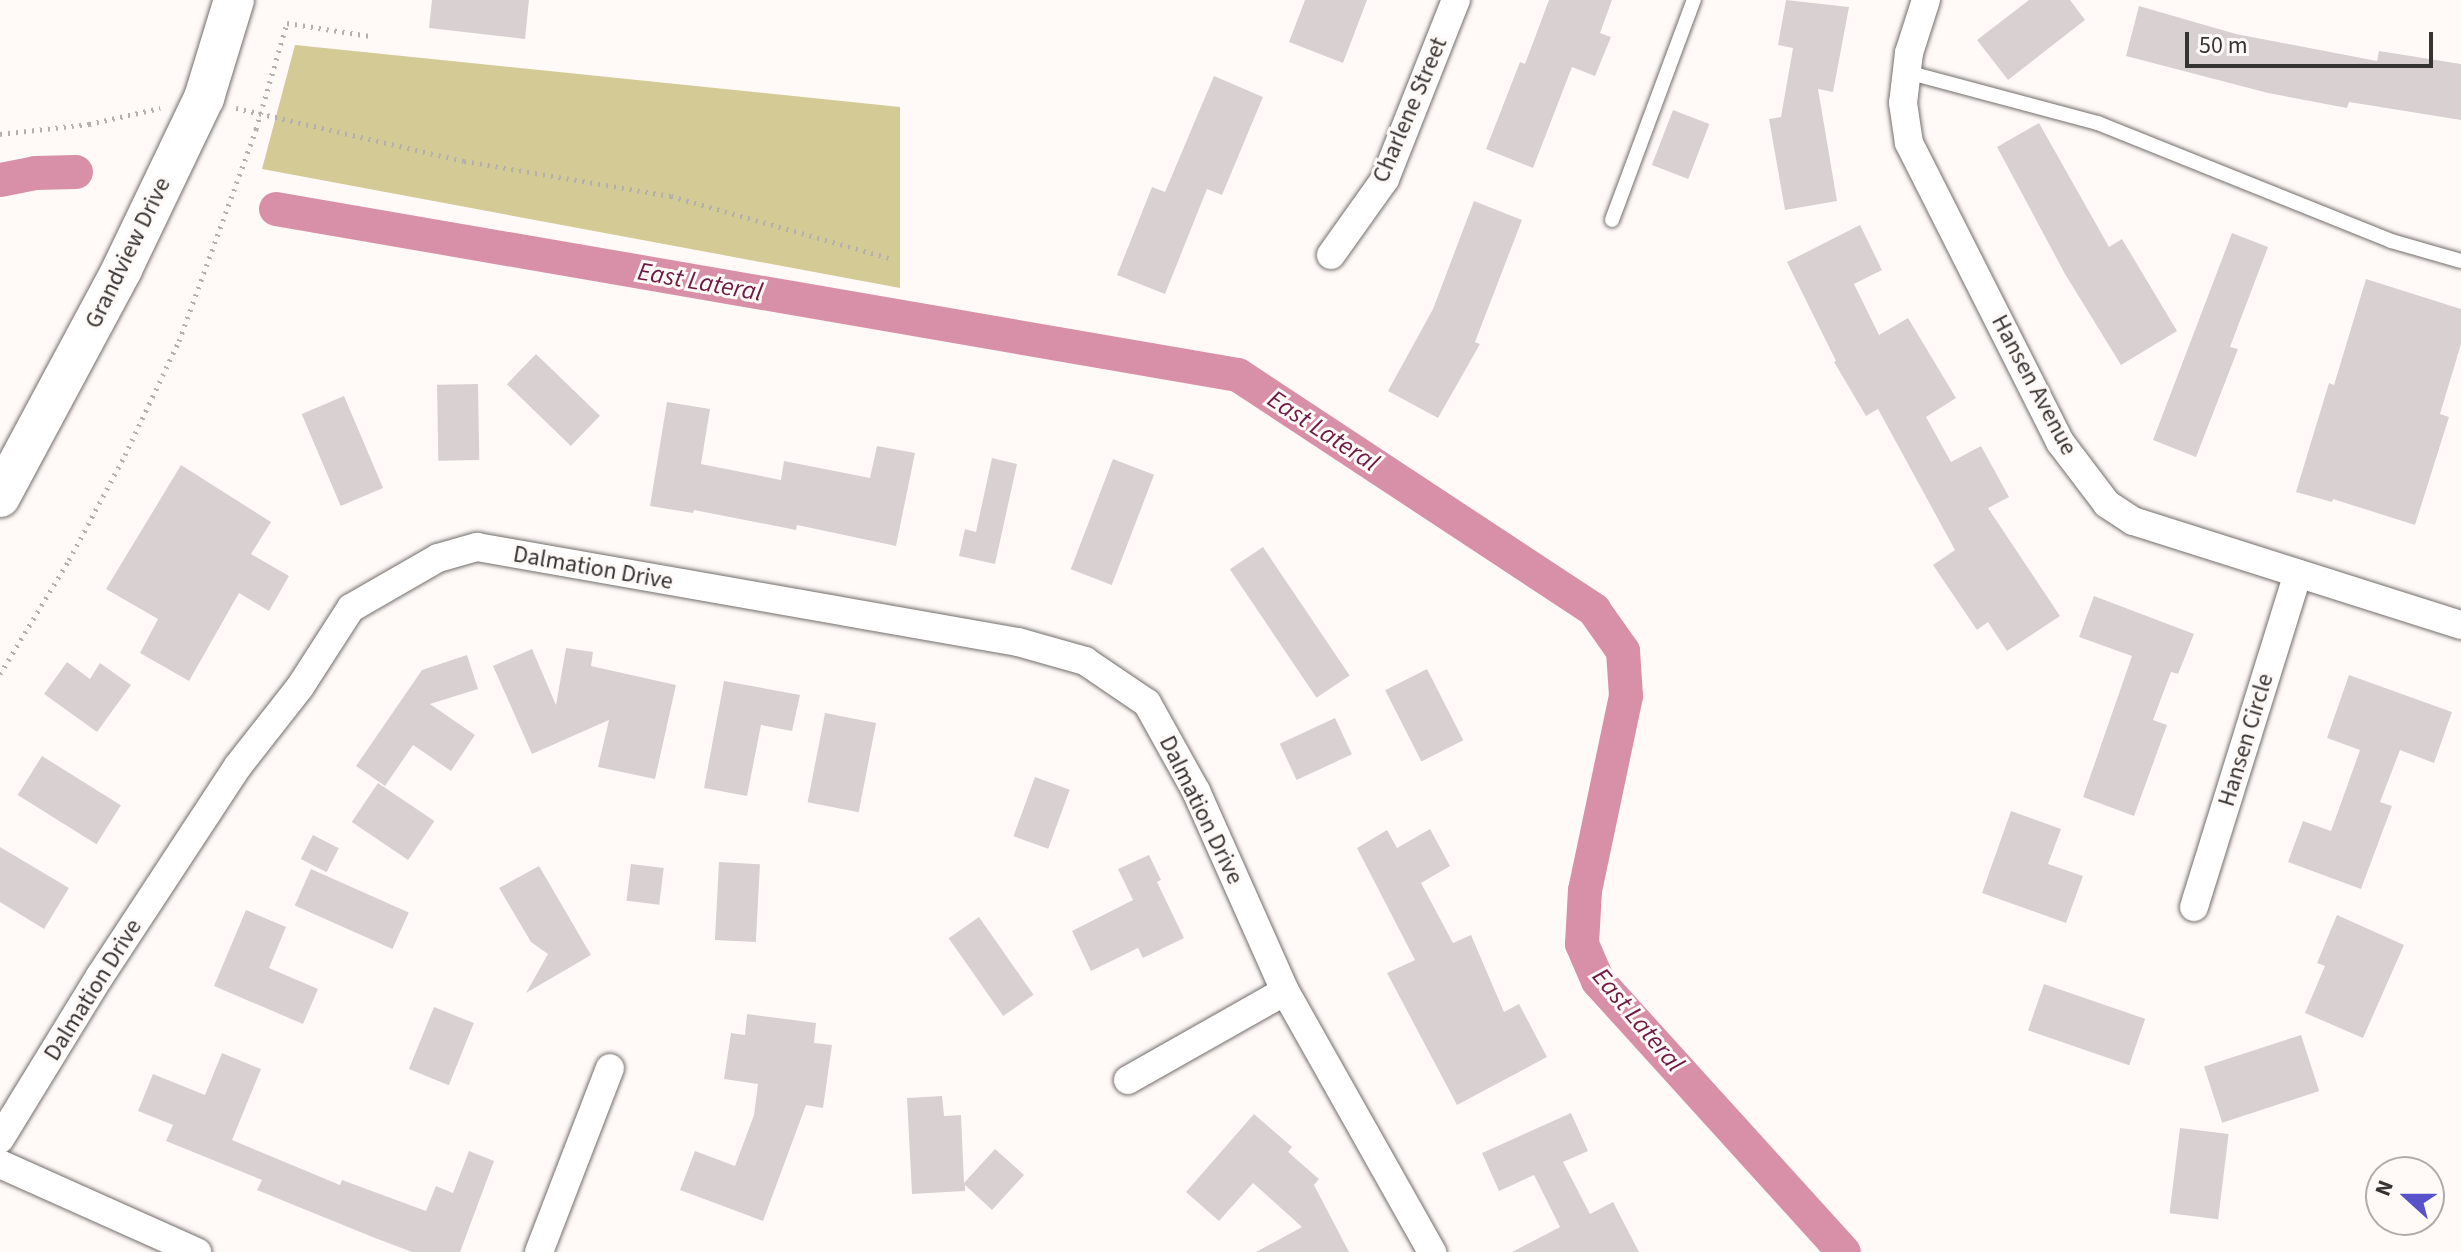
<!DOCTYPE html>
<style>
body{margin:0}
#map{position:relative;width:2461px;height:1252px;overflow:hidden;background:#fffaf8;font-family:"Source Sans 3",sans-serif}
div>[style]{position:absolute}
.green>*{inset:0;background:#d4ca96}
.canal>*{height:34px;margin:-17px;padding:0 17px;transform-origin:17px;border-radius:17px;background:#d890a9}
.building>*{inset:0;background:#d9d1d1;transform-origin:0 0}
.path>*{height:5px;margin-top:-2.5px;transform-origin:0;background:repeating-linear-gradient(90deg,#b4b0ae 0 2px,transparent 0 8px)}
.roads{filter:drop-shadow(0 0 2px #746e6b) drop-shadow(0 0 2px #746e6b)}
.lane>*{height:14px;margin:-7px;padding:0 7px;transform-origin:7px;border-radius:7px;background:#fff}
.street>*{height:28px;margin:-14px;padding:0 14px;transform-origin:14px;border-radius:14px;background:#fff}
.secondary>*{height:40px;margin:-20px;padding:0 20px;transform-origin:20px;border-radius:20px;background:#fff}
span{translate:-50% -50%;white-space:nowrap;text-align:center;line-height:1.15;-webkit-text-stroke:6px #fffaf8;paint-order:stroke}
.street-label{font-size:24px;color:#363432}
.water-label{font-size:26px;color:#6e1a42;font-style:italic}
.north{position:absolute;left:2365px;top:1156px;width:80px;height:80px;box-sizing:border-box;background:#fffaf8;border:2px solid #afaba9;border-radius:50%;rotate:291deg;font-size:22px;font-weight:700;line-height:32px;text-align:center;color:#363432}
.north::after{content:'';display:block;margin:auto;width:28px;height:36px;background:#5953cb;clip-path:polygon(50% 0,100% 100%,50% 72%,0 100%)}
.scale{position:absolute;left:2185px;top:32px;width:248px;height:36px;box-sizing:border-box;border:4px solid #363432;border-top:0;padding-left:10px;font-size:24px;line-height:28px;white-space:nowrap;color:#363432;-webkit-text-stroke:6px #fffaf8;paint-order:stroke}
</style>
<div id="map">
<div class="green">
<div style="clip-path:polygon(295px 45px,900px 107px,900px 288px,262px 169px)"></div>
</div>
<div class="canal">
<div style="left:0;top:180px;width:36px;rotate:-11deg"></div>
<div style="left:35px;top:173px;width:41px;rotate:-1.4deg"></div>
<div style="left:276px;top:209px;width:976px;rotate:9.79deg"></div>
<div style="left:1238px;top:375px;width:427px;rotate:33.4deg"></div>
<div style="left:1594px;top:610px;width:50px;rotate:54.7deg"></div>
<div style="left:1623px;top:651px;width:45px;rotate:86.2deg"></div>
<div style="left:1626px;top:696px;width:198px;rotate:101.9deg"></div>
<div style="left:1585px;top:890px;width:54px;rotate:93.2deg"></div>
<div style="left:1582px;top:944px;width:40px;rotate:66.6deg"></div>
<div style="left:1598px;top:981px;width:366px;rotate:47.8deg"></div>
</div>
<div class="building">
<div style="clip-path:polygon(432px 0,529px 0,525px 39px,429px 28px)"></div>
<div style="clip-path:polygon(1305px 0,1367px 0,1343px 63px,1289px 42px)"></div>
<div style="clip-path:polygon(1549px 0,1612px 0,1600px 33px,1611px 37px,1595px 76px,1572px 67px,1533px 168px,1486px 149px,1520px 62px,1525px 64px)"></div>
<div style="clip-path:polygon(1786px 0,1849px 7px,1833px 92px,1818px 89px,1837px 201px,1785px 210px,1769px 119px,1781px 117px,1793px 48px,1778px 45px)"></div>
<div style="clip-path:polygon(2029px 0,2070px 0,2085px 20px,2008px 80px,1977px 40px)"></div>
<div style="clip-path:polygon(2139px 6px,2236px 34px,2377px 61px,2379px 51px,2461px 64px,2461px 120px,2349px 102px,2347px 108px,2268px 93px,2126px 56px)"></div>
<div style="clip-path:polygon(1214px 76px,1263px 97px,1222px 195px,1207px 189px,1165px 294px,1117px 275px,1152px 187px,1165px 192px)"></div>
<div style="left:1673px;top:110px;width:39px;height:59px;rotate:21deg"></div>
<div style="clip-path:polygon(2039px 123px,2109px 247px,2122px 239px,2177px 331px,2121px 365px,2065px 274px,1997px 147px)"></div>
<div style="clip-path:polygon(1474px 201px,1522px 220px,1475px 342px,1480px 344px,1438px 418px,1388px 391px,1433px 309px)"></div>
<div style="clip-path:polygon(1860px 225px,1882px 270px,1854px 284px,1879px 335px,1908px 318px,1956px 398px,1926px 417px,1951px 462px,1981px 446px,2009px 497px,1988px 508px,2060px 616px,2007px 651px,1988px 622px,1977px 630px,1933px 565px,1955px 550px,1878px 409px,1866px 416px,1834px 362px,1836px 361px,1787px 262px)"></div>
<div style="clip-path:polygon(2232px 233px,2268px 247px,2230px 347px,2238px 349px,2196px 457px,2153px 440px)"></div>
<div style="clip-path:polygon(2366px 279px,2461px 309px,2461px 344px,2440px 414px,2449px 417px,2415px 525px,2333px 499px,2332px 502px,2296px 492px,2329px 383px,2334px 385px)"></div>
<div style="left:536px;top:354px;width:89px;height:42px;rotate:44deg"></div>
<div style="left:478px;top:384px;width:76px;height:41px;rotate:89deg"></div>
<div style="left:344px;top:396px;width:100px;height:46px;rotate:67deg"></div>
<div style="clip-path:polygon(667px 402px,710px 409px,701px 464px,781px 480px,784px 461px,870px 478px,877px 446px,915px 453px,896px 546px,797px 525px,796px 530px,694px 510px,693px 513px,650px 506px)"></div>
<div style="clip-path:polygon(992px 458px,1017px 464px,995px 564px,959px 556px,965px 529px,976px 532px)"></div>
<div style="left:1113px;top:459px;width:44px;height:118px;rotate:21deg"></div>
<div style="clip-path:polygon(181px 465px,271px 522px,251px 554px,289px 576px,269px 611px,239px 593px,189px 681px,140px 653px,158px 619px,106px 589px)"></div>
<div style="left:1263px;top:547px;width:155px;height:40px;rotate:56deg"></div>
<div style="clip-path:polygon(2094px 596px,2194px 634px,2178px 674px,2171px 672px,2153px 720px,2167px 725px,2134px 816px,2083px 797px,2132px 656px,2079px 637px)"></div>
<div style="clip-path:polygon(566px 648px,593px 652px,591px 666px,676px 685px,655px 779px,598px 767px,609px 720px,532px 754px,493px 666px,532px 649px,556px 705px)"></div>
<div style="clip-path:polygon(467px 655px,478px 689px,430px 704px,475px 735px,451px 771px,413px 745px,385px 786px,356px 766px,422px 670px)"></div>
<div style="clip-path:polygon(67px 662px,90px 679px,100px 663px,131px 685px,97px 732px,44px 694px)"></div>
<div style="left:1427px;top:669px;width:80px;height:47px;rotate:63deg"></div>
<div style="clip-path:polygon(2349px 675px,2452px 712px,2434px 763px,2400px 750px,2380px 802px,2392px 806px,2361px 889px,2288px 862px,2303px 821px,2331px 831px,2360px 750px,2327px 738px)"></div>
<div style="clip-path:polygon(724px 681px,800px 695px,792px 731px,761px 725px,747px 796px,704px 788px)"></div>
<div style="left:825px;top:713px;width:52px;height:91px;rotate:11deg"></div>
<div style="left:1335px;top:718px;width:40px;height:61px;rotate:65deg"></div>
<div style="left:42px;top:756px;width:93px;height:46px;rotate:32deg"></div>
<div style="left:1035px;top:777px;width:37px;height:63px;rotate:20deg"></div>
<div style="left:378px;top:783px;width:68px;height:47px;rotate:34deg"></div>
<div style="clip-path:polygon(2011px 811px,2061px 829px,2048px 864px,2083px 876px,2066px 923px,1982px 893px)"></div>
<div style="clip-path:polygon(1430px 829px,1450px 866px,1421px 883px,1453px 943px,1471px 935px,1504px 1012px,1519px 1004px,1547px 1057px,1457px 1105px,1387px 973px,1415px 960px,1357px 848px,1387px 830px,1397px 848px)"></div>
<div style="left:313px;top:835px;width:29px;height:27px;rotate:27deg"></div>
<div style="clip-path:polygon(0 847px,69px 888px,44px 929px,0 902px)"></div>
<div style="clip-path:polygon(1149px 855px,1161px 880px,1157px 882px,1184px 938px,1143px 958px,1138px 948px,1091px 971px,1072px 931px,1133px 900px,1118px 869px)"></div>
<div style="left:719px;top:862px;width:41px;height:78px;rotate:3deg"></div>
<div style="left:631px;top:864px;width:33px;height:37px;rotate:7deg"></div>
<div style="clip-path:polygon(539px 866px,591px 955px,526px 993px,548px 954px,531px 942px,499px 888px)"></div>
<div style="left:311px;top:869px;width:107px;height:40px;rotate:24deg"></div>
<div style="clip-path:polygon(246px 910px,286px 927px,269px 968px,318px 989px,303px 1024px,214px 986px)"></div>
<div style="clip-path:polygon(2337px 915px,2404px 945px,2363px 1038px,2305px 1013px,2325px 966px,2317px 963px)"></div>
<div style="left:979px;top:917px;width:95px;height:37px;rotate:55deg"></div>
<div style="left:2044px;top:984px;width:107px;height:49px;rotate:19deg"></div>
<div style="left:434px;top:1007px;width:43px;height:67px;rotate:22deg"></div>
<div style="clip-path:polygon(747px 1014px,816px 1023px,814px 1043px,832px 1045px,823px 1108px,806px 1105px,763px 1221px,680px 1190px,695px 1151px,735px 1166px,754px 1115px,758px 1084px,724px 1079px,731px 1033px,745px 1035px)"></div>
<div style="left:2301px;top:1035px;width:59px;height:102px;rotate:72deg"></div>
<div style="clip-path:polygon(222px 1053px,261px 1069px,232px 1140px,340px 1185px,342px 1180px,426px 1211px,436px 1186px,453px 1193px,469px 1151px,494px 1161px,460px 1252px,412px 1252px,375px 1238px,257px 1190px,262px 1180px,166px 1141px,173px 1125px,138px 1111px,153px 1074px,205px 1095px)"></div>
<div style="clip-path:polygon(942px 1096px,944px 1116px,961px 1115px,964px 1183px,995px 1149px,1024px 1175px,992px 1210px,965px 1185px,965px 1191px,912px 1194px,907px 1098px)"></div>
<div style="clip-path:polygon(1571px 1113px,1588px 1151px,1563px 1162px,1590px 1214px,1613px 1202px,1639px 1252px,1512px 1252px,1560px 1227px,1534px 1175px,1499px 1191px,1482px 1153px)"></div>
<div style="clip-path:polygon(1254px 1114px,1292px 1147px,1288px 1152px,1319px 1179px,1314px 1185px,1349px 1252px,1256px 1252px,1302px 1227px,1253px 1183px,1219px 1221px,1186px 1192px)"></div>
<div style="left:2180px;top:1128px;width:49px;height:86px;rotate:7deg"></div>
</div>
<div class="path">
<div style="left:236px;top:108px;width:234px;rotate:13.1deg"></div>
<div style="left:464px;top:161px;width:210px;rotate:9.6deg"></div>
<div style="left:671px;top:196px;width:227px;rotate:15.9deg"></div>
<div style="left:0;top:134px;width:90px;rotate:-6.4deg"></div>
<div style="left:89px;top:124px;width:73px;rotate:-12.7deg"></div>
<div style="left:0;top:674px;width:133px;rotate:-58.8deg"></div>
<div style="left:69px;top:560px;width:119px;rotate:-61.9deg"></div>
<div style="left:125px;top:455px;width:126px;rotate:-64.7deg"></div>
<div style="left:179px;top:341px;width:226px;rotate:-70deg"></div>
<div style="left:256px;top:129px;width:110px;rotate:-73.7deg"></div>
<div style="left:287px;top:23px;width:84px;rotate:8.9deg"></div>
</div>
<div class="roads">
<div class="lane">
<div style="left:1907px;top:72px;width:198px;rotate:15deg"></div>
<div style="left:2098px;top:123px;width:316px;rotate:21.9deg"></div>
<div style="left:2391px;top:241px;width:73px;rotate:15.9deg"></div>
<div style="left:1612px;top:220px;width:235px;rotate:-69.6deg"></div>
</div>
<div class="street">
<div style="left:1926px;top:0;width:56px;rotate:107.8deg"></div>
<div style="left:1909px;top:53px;width:50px;rotate:96.8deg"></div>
<div style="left:1903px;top:103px;width:40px;rotate:81.5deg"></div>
<div style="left:1909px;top:143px;width:335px;rotate:63.2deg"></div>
<div style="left:2060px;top:442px;width:78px;rotate:52.8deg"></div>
<div style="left:2107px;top:504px;width:31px;rotate:33deg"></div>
<div style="left:2133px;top:521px;width:344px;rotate:17.6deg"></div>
<div style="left:1331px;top:255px;width:93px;rotate:-54.6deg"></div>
<div style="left:1385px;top:179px;width:193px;rotate:-68.4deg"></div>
<div style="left:2194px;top:907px;width:349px;rotate:-72.7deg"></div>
<div style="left:1128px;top:1080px;width:180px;rotate:-29.5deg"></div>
<div style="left:0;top:1139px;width:191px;rotate:-58.5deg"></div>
<div style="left:100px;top:976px;width:251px;rotate:-56.7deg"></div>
<div style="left:238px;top:766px;width:100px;rotate:-51.9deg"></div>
<div style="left:300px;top:687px;width:94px;rotate:-57.2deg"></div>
<div style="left:351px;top:608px;width:100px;rotate:-29.9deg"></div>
<div style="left:438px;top:558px;width:41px;rotate:-15.8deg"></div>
<div style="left:477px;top:547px;width:549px;rotate:9.96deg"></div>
<div style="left:1018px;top:642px;width:70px;rotate:15.8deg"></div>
<div style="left:1085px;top:661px;width:75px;rotate:34.1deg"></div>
<div style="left:1147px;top:703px;width:101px;rotate:60.9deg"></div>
<div style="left:1196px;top:791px;width:219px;rotate:66deg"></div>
<div style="left:1285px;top:991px;width:300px;rotate:60.6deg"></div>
<div style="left:0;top:1164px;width:216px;rotate:24.1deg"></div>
<div style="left:539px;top:1252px;width:197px;rotate:-68.9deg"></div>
</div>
<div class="secondary">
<div style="left:0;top:497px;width:259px;rotate:-61.8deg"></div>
<div style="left:122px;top:269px;width:190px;rotate:-64.4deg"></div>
<div style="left:204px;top:98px;width:102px;rotate:-73deg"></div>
</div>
</div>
<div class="street-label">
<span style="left:1410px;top:110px;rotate:-67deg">Charlene Street</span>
<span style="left:128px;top:253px;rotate:-64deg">Grandview Drive</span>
<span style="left:2034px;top:385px;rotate:62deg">Hansen Avenue</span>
<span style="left:593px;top:568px;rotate:10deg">Dalmation Drive</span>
<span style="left:2246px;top:740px;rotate:-73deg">Hansen Circle</span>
<span style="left:1201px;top:810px;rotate:64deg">Dalmation Drive</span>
<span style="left:93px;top:990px;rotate:-58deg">Dalmation Drive</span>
</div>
<div class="water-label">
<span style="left:700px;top:282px;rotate:10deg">East Lateral</span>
<span style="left:1323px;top:431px;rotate:33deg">East Lateral</span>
<span style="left:1638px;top:1020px;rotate:50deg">East Lateral</span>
</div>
<div class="north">N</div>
<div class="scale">50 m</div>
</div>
